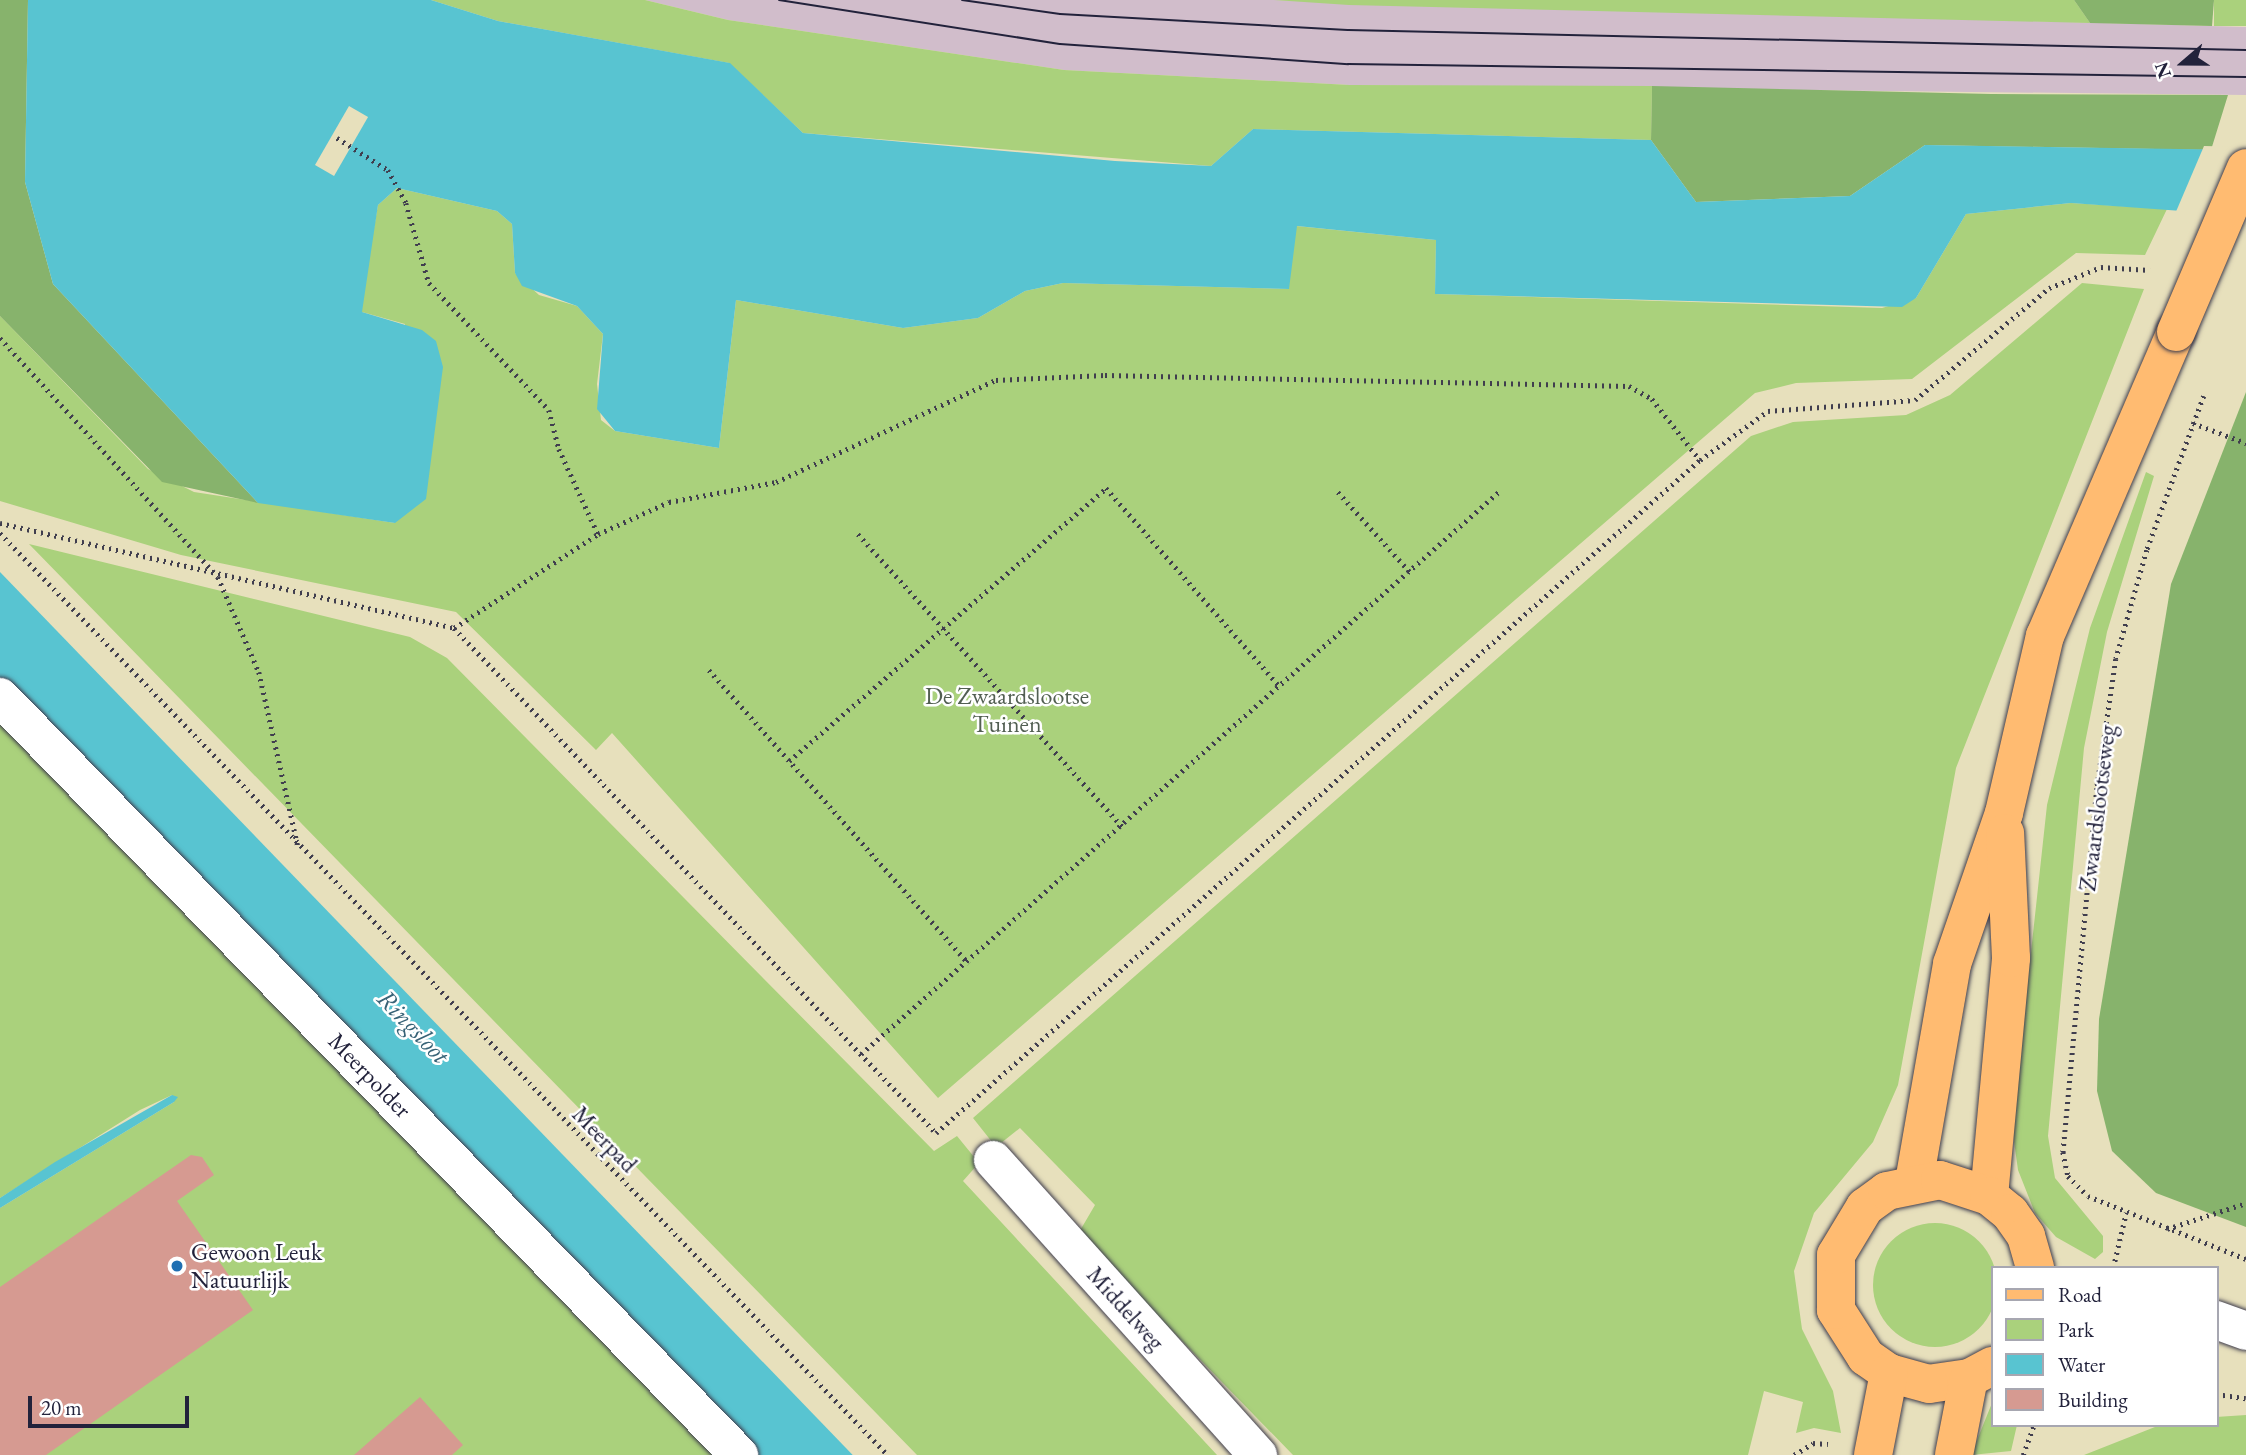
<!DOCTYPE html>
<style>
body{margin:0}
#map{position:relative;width:2246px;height:1455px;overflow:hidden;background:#e7e0bc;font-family:"EB Garamond",serif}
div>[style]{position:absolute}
.industrial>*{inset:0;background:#d1bdcb}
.green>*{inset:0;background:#aad17c;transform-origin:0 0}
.round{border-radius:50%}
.forest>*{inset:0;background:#87b36c}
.water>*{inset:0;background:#58c4d1;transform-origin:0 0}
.pier>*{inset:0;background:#e7e0bc;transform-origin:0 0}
.building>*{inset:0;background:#d69a91}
.path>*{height:4.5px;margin-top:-2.25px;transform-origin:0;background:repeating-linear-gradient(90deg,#403e4e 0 2px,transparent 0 7px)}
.roads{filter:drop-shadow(0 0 2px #403e4e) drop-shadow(0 0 2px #403e4e)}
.minor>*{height:38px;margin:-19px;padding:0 19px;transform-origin:19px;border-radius:19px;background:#fff}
.major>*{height:38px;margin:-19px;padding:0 19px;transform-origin:19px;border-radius:19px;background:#ffbb71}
.tram>*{height:2px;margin:-1px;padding:0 1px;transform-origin:1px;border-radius:1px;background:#22223b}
.bridges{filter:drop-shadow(0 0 2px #403e4e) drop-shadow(0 0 2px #403e4e)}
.major-bridge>*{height:38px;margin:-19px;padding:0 19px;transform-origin:19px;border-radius:19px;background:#ffbb71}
.dots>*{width:19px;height:19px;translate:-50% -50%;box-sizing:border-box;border:4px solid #fff;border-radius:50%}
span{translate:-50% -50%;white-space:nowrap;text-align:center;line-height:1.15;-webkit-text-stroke:5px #fff;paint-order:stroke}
.park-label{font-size:24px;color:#525f52}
.street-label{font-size:24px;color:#22223b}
.poi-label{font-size:24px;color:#22223b}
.left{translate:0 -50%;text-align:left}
.water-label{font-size:26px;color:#386377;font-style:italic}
.legend{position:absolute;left:1991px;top:1266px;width:228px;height:161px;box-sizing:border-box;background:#fff;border:2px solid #a7a7b1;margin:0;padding:9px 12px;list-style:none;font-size:21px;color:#22223b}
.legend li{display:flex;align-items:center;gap:14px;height:35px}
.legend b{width:35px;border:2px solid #a7a7b1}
.north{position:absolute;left:2148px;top:28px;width:70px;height:70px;-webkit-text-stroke:5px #fff;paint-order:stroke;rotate:250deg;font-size:19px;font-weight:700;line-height:28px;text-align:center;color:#22223b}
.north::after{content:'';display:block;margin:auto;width:24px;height:32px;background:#22223b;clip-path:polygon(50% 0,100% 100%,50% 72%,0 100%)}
.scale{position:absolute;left:28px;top:1396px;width:161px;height:32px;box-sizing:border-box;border:4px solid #22223b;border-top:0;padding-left:9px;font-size:21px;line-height:24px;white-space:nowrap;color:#22223b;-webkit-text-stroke:5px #fff;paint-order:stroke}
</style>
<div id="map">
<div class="industrial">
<div style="clip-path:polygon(645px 0,1274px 0,2246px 27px,2246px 95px,1350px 85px,1064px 70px,728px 20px)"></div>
</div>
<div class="green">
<div style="clip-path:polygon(431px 0,645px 0,728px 20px,1064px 70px,1350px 85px,1652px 86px,1651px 140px,1253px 129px,1211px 166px,803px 133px,729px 63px,498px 21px)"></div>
<div style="clip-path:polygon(1274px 0,2074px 0,2090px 23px,1349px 5px)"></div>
<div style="left:2214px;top:0;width:32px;height:26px"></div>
<div style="clip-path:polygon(397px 188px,497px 211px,512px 224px,515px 273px,539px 295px,577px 306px,603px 334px,597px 384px,601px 420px,615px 431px,719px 448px,736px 300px,903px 328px,978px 318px,1025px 291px,1063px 283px,1288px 289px,1296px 226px,1436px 240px,1435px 294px,1882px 308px,1916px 298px,1966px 214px,2071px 203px,2167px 209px,2145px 255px,2076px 253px,1912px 379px,1796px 383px,1755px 393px,938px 1098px,612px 733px,596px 750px,456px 612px,181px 555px,0 501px,0 316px,148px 469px,194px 492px,395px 523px,405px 324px,362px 312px,362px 296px,378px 205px)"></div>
<div style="clip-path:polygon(2082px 283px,2144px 289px,1956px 768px,1898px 1085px,1873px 1142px,1814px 1213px,1794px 1271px,1802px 1329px,1833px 1391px,1841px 1433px,1814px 1428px,1796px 1433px,1803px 1402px,1764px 1391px,1748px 1455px,1293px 1455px,1078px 1234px,1095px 1205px,1020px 1128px,996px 1147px,973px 1118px,1751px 436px,1793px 422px,1906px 415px,1950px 395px)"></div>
<div style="clip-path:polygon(2146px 472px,2154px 476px,2107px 632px,2084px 748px,2048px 1136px,2055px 1178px,2103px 1236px,2103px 1252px,2095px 1259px,2056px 1237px,2035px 1213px,2018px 1170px,2012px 1127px,2047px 805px,2090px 628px)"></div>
<div style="clip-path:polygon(29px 544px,410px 637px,447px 658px,934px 1151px,957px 1136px,979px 1163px,963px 1181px,1217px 1455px,917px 1455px)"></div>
<div style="clip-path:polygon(0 670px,726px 1414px,767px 1455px,0 1455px,0 1208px,174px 1102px,172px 1095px,140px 1110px,0 1198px)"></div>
<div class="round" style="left:1873px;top:1223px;width:124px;height:124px"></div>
<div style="clip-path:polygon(1992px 1403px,1992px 1425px,2017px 1425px,2011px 1451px,1971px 1455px)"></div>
<div style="clip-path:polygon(2246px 1415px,2246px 1455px,2084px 1455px,2160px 1425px,2216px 1425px,2216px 1417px)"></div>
</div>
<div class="forest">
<div style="clip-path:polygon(0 0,28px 0,25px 182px,53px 284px,258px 503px,162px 482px,0 316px)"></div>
<div style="clip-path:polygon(2074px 0,2214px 0,2212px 26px,2090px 23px)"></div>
<div style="clip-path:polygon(1652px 86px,1991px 94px,2228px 95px,2211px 150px,1925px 145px,1850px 196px,1696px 202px,1651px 140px)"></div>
<div style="clip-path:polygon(2246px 392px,2246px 1227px,2156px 1193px,2112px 1151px,2097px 1091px,2099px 1019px,2171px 584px)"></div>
</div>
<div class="water">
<div style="clip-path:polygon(28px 0,431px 0,498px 21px,730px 63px,803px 133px,1115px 161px,1211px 166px,1253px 129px,1651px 140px,1696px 202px,1850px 196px,1925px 145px,2246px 150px,2182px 211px,2071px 203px,1966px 214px,1916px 298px,1902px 307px,1435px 294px,1436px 240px,1297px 226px,1289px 289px,1063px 283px,1025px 291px,978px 318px,903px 328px,736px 300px,719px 448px,615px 431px,597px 409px,603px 334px,577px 306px,522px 286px,515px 273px,512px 224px,497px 211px,397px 188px,378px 205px,362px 312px,422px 330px,436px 341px,443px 367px,426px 499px,395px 523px,258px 503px,53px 284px,25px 182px)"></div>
<div style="left:0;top:572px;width:1233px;height:98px;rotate:46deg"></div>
<div style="clip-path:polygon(172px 1095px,178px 1097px,174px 1102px,0 1208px,0 1198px,55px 1162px)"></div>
</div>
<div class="pier">
<div style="left:349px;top:106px;width:22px;height:68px;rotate:30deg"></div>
<div style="clip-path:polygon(2204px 146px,2246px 147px,2246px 217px,2175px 214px)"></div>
</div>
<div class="building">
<div style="clip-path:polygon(191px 1155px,202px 1157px,214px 1175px,177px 1201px,253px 1310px,46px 1455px,0 1455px,0 1287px)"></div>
<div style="clip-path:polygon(420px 1397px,463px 1445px,452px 1455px,354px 1455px)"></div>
</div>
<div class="path">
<div style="left:337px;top:138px;width:60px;rotate:32.1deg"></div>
<div style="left:388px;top:170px;width:38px;rotate:61deg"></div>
<div style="left:406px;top:203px;width:83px;rotate:74deg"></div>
<div style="left:429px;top:283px;width:175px;rotate:46.6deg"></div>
<div style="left:549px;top:410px;width:40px;rotate:75.6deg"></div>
<div style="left:559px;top:449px;width:94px;rotate:65.4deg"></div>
<div style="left:0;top:338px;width:323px;rotate:47.6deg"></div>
<div style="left:218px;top:577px;width:103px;rotate:66.7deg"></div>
<div style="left:259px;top:672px;width:178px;rotate:77.4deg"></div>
<div style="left:2204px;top:396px;width:164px;rotate:110.3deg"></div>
<div style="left:2147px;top:550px;width:113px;rotate:105.9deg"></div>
<div style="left:2116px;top:659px;width:130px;rotate:98.4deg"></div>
<div style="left:2097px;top:788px;width:366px;rotate:95.3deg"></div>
<div style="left:2063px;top:1152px;width:25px;rotate:78deg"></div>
<div style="left:2068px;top:1176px;width:28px;rotate:45deg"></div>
<div style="left:2088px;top:1196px;width:170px;rotate:21.7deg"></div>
<div style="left:2193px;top:423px;width:57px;rotate:20.7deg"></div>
<div style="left:1338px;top:492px;width:108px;rotate:48deg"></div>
<div style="left:0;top:523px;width:466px;rotate:13deg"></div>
<div style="left:454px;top:628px;width:698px;rotate:46.33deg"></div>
<div style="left:936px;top:1133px;width:1018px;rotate:-41.38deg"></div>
<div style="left:1700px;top:460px;width:84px;rotate:-35.8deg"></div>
<div style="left:1768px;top:411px;width:147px;rotate:-4.3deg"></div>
<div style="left:1915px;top:400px;width:175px;rotate:-39.9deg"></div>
<div style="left:2049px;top:288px;width:56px;rotate:-22deg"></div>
<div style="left:2101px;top:267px;width:49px;rotate:3.5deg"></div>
<div style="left:0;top:533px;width:1280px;rotate:46.08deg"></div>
<div style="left:858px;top:534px;width:395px;rotate:47.9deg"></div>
<div style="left:454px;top:628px;width:172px;rotate:-33.1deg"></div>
<div style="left:598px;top:534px;width:78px;rotate:-24.3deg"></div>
<div style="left:669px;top:502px;width:109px;rotate:-10.6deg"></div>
<div style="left:776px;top:482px;width:242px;rotate:-24.9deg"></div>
<div style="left:996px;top:380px;width:109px;rotate:-2.6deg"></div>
<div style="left:1105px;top:375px;width:524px;rotate:1.2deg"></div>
<div style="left:1629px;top:386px;width:26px;rotate:29deg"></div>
<div style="left:1652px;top:399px;width:78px;rotate:51.8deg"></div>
<div style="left:709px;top:670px;width:392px;rotate:48.5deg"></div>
<div style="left:789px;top:761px;width:418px;rotate:-40.7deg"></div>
<div style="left:1106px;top:488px;width:264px;rotate:48.8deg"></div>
<div style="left:861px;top:1054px;width:853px;rotate:-41.39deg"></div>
<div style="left:2167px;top:1229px;width:83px;rotate:-18.2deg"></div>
<div style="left:2113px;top:1268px;width:57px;rotate:-76.7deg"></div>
<div style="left:2216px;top:1394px;width:30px;rotate:8deg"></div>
<div style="left:1794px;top:1455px;width:22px;rotate:-32deg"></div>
<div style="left:1813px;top:1443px;width:15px;rotate:4deg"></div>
<div style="left:2023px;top:1455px;width:32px;rotate:-70deg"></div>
</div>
<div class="roads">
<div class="minor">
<div style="left:0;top:697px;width:1059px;rotate:45.73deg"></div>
<div style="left:993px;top:1160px;width:397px;rotate:48.1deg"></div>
<div style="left:2216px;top:1320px;width:32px;rotate:20deg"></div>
</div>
<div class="major">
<div style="left:1914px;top:1182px;width:221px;rotate:-80.1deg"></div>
<div style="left:1952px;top:964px;width:160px;rotate:-71deg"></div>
<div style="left:2004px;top:813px;width:182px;rotate:-77deg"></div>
<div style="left:2045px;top:636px;width:331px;rotate:-66.7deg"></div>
<div style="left:1989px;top:1196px;width:239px;rotate:-84.7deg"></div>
<div style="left:2011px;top:958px;width:125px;rotate:-92.7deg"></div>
<div style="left:1992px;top:1366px;width:26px;rotate:152deg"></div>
<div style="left:1969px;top:1378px;width:40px;rotate:171.5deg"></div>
<div style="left:1929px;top:1384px;width:41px;rotate:-164.6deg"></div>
<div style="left:1889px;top:1373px;width:28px;rotate:-145deg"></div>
<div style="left:1866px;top:1357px;width:56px;rotate:-122.6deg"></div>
<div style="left:1836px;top:1310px;width:55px;rotate:-90deg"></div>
<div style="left:1836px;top:1255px;width:56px;rotate:-58.9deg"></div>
<div style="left:1865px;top:1207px;width:27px;rotate:-36deg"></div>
<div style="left:1887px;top:1191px;width:54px;rotate:-11.7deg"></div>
<div style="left:1940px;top:1180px;width:52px;rotate:18.1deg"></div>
<div style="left:1989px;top:1196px;width:27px;rotate:39deg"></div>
<div style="left:2010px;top:1213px;width:28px;rotate:55deg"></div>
<div style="left:2026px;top:1236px;width:33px;rotate:74deg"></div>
<div style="left:1873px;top:1455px;width:84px;rotate:-79deg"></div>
<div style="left:1954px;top:1455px;width:78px;rotate:-79deg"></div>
</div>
</div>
<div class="tram">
<div style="left:779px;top:0;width:284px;rotate:8.9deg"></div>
<div style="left:1060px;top:44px;width:289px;rotate:4deg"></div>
<div style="left:1348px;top:64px;width:898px;rotate:0.83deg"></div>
<div style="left:962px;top:0;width:99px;rotate:8.1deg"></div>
<div style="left:1060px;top:14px;width:288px;rotate:3.2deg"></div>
<div style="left:1348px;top:30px;width:898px;rotate:1.28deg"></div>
</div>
<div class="bridges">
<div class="major-bridge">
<div style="left:2176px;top:332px;width:178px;rotate:-66.9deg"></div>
</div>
</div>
<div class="dots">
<div style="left:177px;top:1266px;background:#1f6fb2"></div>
</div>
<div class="park-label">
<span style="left:1007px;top:710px">De Zwaardslootse<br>Tuinen</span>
</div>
<div class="street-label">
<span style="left:2097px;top:808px;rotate:-83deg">Zwaardslootseweg</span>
<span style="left:370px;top:1075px;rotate:46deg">Meerpolder</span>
<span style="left:605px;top:1139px;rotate:46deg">Meerpad</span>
<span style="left:1126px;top:1308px;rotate:48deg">Middelweg</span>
</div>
<div class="poi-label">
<span class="left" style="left:191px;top:1266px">Gewoon Leuk<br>Natuurlijk</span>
</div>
<div class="water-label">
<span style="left:413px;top:1027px;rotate:46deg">Ringsloot</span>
</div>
<ul class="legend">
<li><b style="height:9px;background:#ffbb71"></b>Road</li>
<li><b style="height:19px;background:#aad17c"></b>Park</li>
<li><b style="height:19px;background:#58c4d1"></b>Water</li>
<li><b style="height:19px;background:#d69a91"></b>Building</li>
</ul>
<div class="north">N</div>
<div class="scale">20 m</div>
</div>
